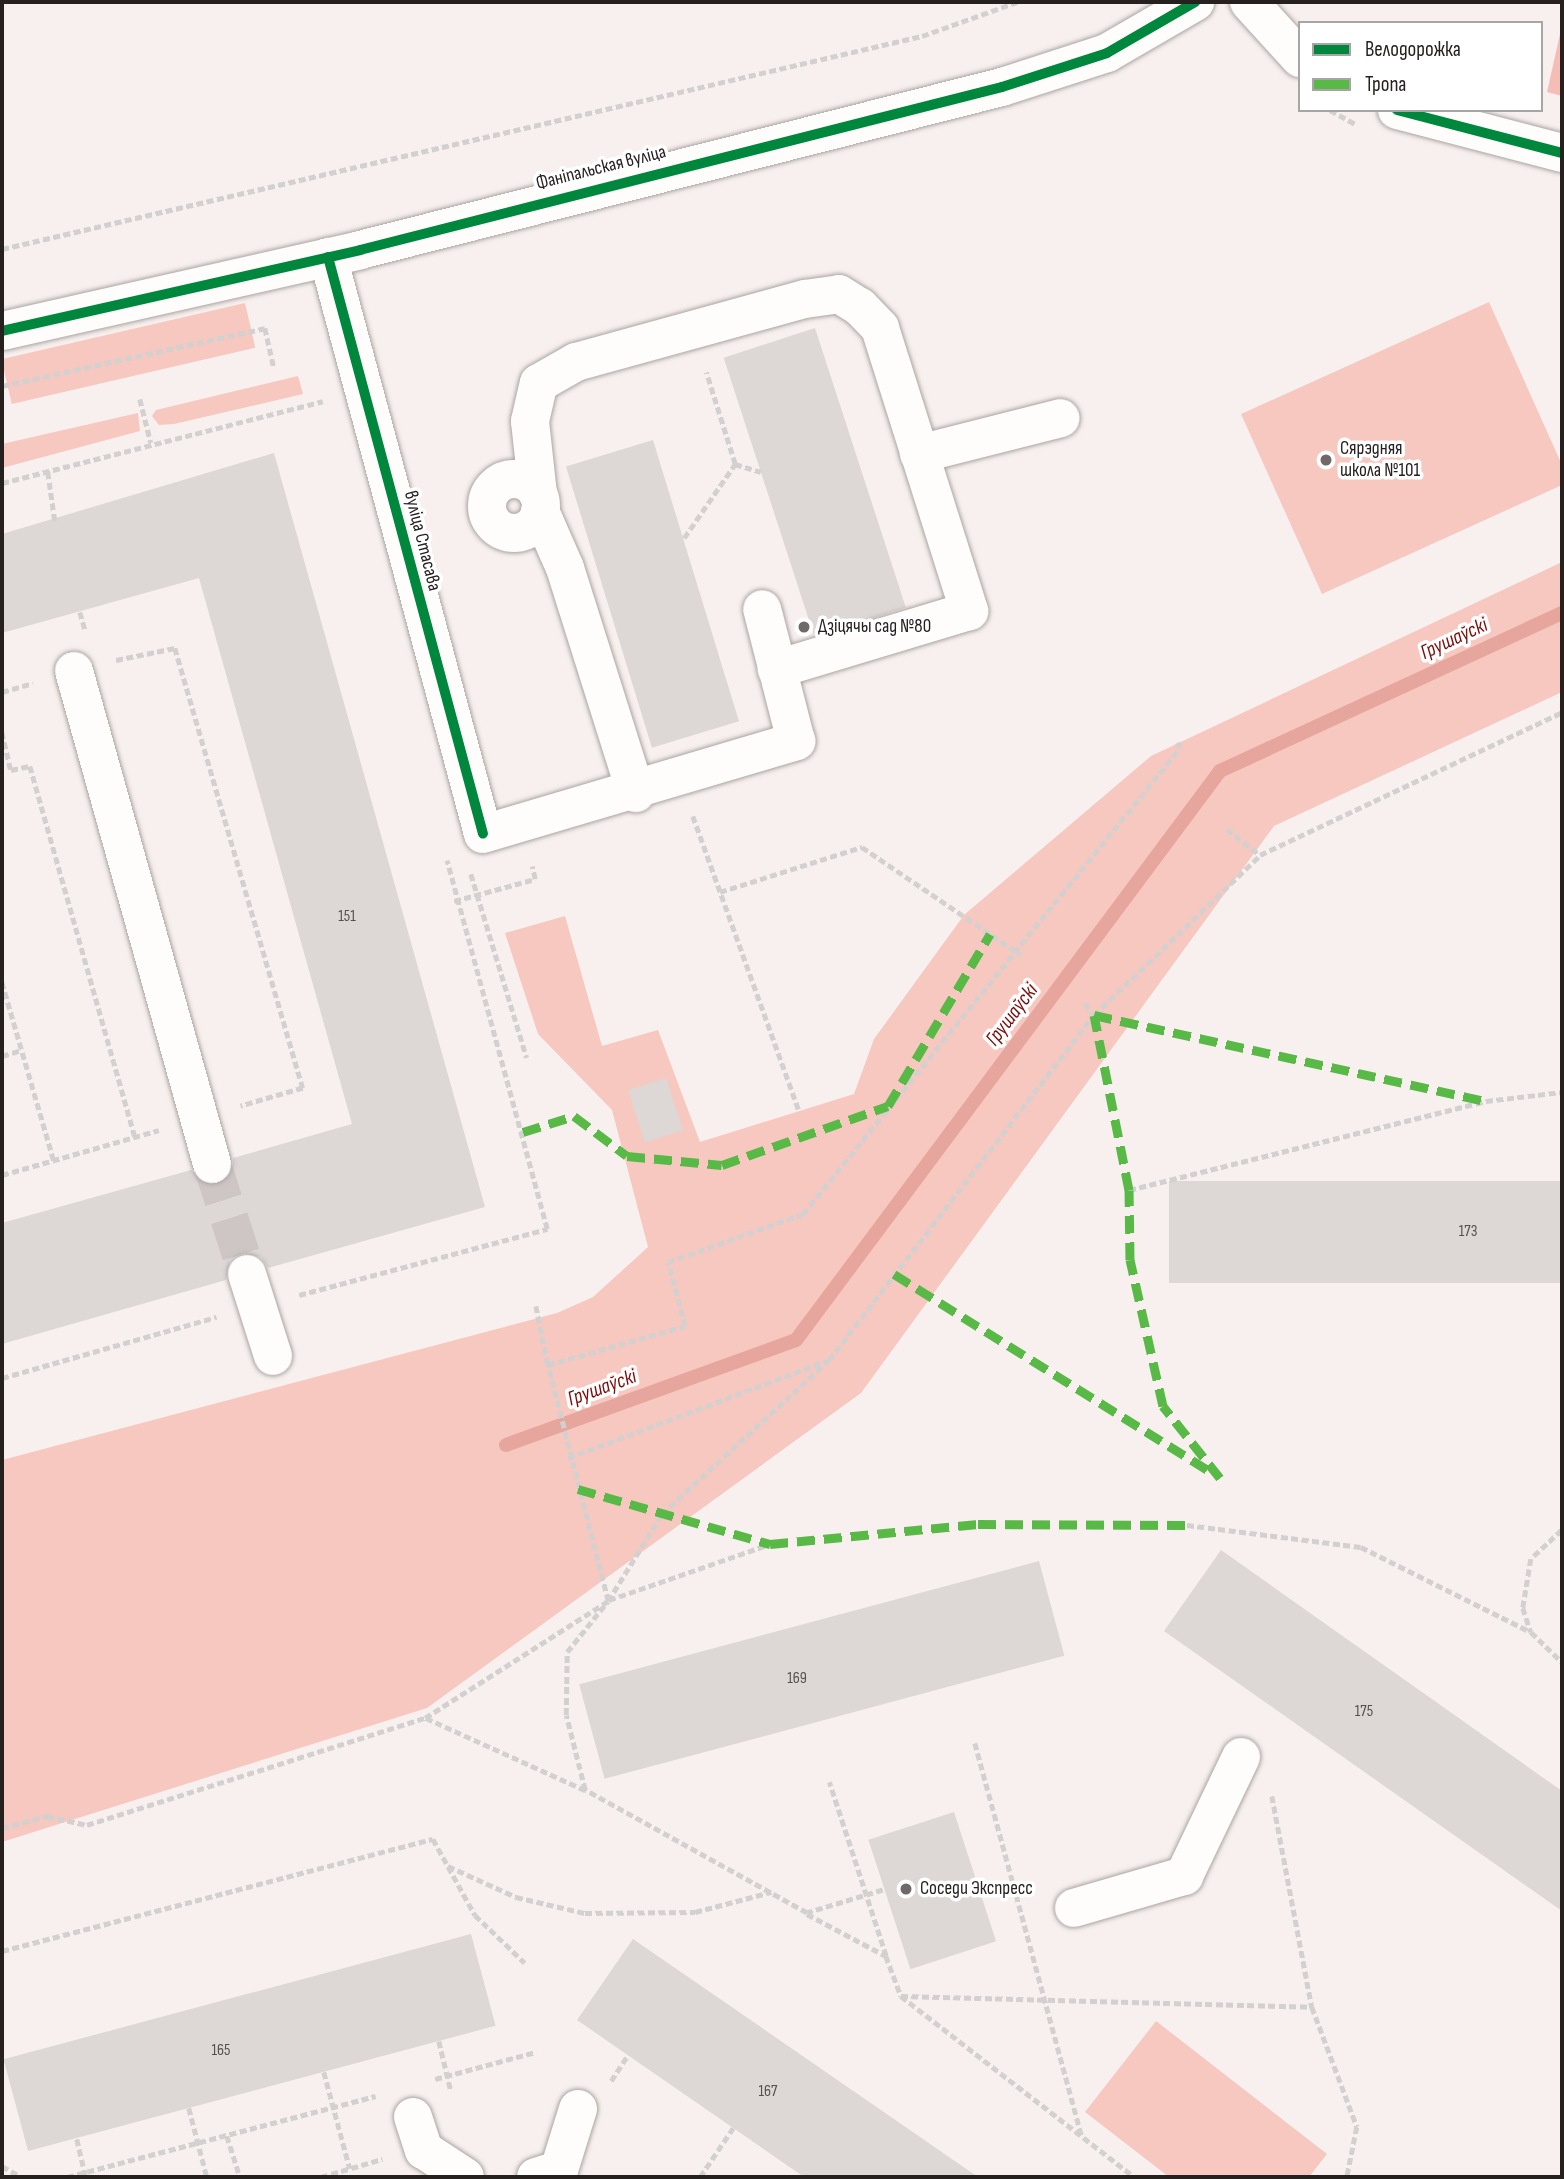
<!DOCTYPE html>
<meta charset="utf-8">
<style>
body{margin:0}
#map{position:relative;width:1564px;height:2179px;overflow:hidden;background:#f8f0ee;font-family:"Sofia Sans Condensed",sans-serif}
div>[style]{position:absolute}
.green>*{inset:0;background:#f7c8c0;transform-origin:0 0}
.forest>*{inset:0;background:#f4beb6}
.stream>*{height:14px;margin:-7px;padding:0 7px;transform-origin:7px;border-radius:7px;background:#e7a69d}
.building>*{inset:0;background:#ddd7d5;transform-origin:0 0}
.minor-tunnel>*{height:38px;margin-top:-19px;transform-origin:0;background:repeating-linear-gradient(90deg,#cec6c5 0 38px,transparent 0 57px)}
.path>*{height:4.5px;margin-top:-2.25px;transform-origin:0;background:repeating-linear-gradient(90deg,#d3d0d0 0 7px,transparent 0 10.5px)}
.roads{filter:drop-shadow(0 0 2px #aaa5a3) drop-shadow(0 0 2px #aaa5a3)}
.minor>*{height:38px;margin:-19px;padding:0 19px;transform-origin:19px;border-radius:19px;background:#fefdfc}
.minor>.ring{margin:-19px;padding:0;box-sizing:content-box;background:none;border:38px solid #fefdfc;border-radius:50%}
.quiet>*{height:9px;margin-top:-4.5px;transform-origin:0;background:repeating-linear-gradient(90deg,#58b947 0 18px,transparent 0 27px)}
.cycleway>*{height:10px;margin:-5px;padding:0 5px;transform-origin:5px;border-radius:5px;background:#00873e}
.dots>*{width:19px;height:19px;translate:-50% -50%;box-sizing:border-box;border:4px solid #fff;border-radius:50%}
span{translate:-50% -50%;white-space:nowrap;text-align:center;line-height:1.15;-webkit-text-stroke:7px #fff;paint-order:stroke}
.number-label{font-size:16px;color:#554f4e}
.number-label span{-webkit-text-stroke-width:0}
.street-label{font-size:19px;color:#26201f}
.poi-label{font-size:19px;color:#26201f}
.left{translate:0 -50%;text-align:left}
.water-label{font-size:21px;color:#7b0d0b;font-style:italic}
.frame{position:absolute;inset:0;border:4px solid #26201f;pointer-events:none}
.legend{position:absolute;left:1298px;top:21px;width:245px;height:91px;box-sizing:border-box;background:#fff;border:2px solid #a8a6a5;margin:0;padding:9px 12px;list-style:none;font-size:21px;color:#26201f}
.legend li{display:flex;align-items:center;gap:14px;height:35px}
.legend b{width:35px;border:2px solid #a8a6a5}
</style>
<div id="map">
<div class="green">
<div style="clip-path:polygon(1489px 302px,1562px 465px,1562px 485px,1322px 594px,1241px 414px)"></div>
<div style="left:245px;top:303px;width:46px;height:250px;rotate:77deg"></div>
<div style="clip-path:polygon(298px 376px,303px 394px,174px 424px,159px 425px,152px 416px,156px 410px)"></div>
<div style="clip-path:polygon(138px 413px,140px 431px,2px 468px,2px 444px)"></div>
<div style="clip-path:polygon(1562px 562px,1562px 692px,1274px 826px,861px 1393px,427px 1708px,2px 1842px,2px 1460px,557px 1313px,593px 1297px,648px 1247px,612px 1110px,538px 1034px,505px 933px,565px 916px,602px 1046px,658px 1030px,700px 1142px,854px 1094px,874px 1039px,964px 915px,1151px 756px)"></div>
<div style="clip-path:polygon(1156px 2021px,1327px 2154px,1309px 2177px,1169px 2177px,1085px 2112px)"></div>
</div>
<div class="forest">
<div style="clip-path:polygon(1562px 25px,1562px 96px,1547px 92px)"></div>
</div>
<div class="stream">
<div style="left:506px;top:1445px;width:308px;rotate:-19.9deg"></div>
<div style="left:796px;top:1340px;width:710px;rotate:-53.31deg"></div>
<div style="left:1220px;top:771px;width:377px;rotate:-24.8deg"></div>
</div>
<div class="building">
<div style="left:815px;top:328px;width:294px;height:96px;rotate:72deg"></div>
<div style="left:653px;top:440px;width:294px;height:91px;rotate:73deg"></div>
<div style="clip-path:polygon(274px 453px,485px 1207px,268px 1268px,261px 1257px,241px 1253px,230px 1260px,226px 1280px,2px 1344px,2px 1223px,191px 1170px,206px 1185px,219px 1185px,233px 1170px,233px 1158px,352px 1124px,199px 578px,2px 633px,2px 534px)"></div>
<div style="left:666px;top:1078px;width:55px;height:40px;rotate:72deg"></div>
<div style="left:1562px;top:1181px;width:102px;height:393px;rotate:90deg"></div>
<div style="clip-path:polygon(1221px 1550px,1562px 1791px,1562px 1911px,1164px 1631px)"></div>
<div style="left:1039px;top:1561px;width:98px;height:476px;rotate:75deg"></div>
<div style="left:954px;top:1812px;width:136px;height:90px;rotate:72deg"></div>
<div style="left:471px;top:1934px;width:95px;height:484px;rotate:75deg"></div>
<div style="clip-path:polygon(633px 1939px,978px 2177px,804px 2177px,577px 2020px)"></div>
</div>
<div class="minor-tunnel">
<div style="left:212px;top:1164px;width:115px;rotate:72.3deg"></div>
</div>
<div class="path">
<div style="left:1330px;top:110px;width:29px;rotate:29deg"></div>
<div style="left:2px;top:249px;width:944px;rotate:-13.04deg"></div>
<div style="left:922px;top:36px;width:101px;rotate:-19.7deg"></div>
<div style="left:2px;top:386px;width:269px;rotate:-12.4deg"></div>
<div style="left:265px;top:328px;width:41px;rotate:77.3deg"></div>
<div style="left:140px;top:399px;width:45px;rotate:76deg"></div>
<div style="left:735px;top:464px;width:27px;rotate:17deg"></div>
<div style="left:48px;top:472px;width:49px;rotate:81.9deg"></div>
<div style="left:2px;top:483px;width:331px;rotate:-14.3deg"></div>
<div style="left:684px;top:538px;width:90px;rotate:-55.4deg"></div>
<div style="left:735px;top:464px;width:96px;rotate:-107.5deg"></div>
<div style="left:80px;top:612px;width:19px;rotate:74deg"></div>
<div style="left:116px;top:660px;width:60px;rotate:-11.5deg"></div>
<div style="left:175px;top:648px;width:458px;rotate:73.8deg"></div>
<div style="left:303px;top:1088px;width:65px;rotate:163.8deg"></div>
<div style="left:2px;top:692px;width:32px;rotate:-16deg"></div>
<div style="left:2px;top:732px;width:39px;rotate:77deg"></div>
<div style="left:11px;top:770px;width:19px;rotate:-12deg"></div>
<div style="left:30px;top:766px;width:385px;rotate:74.2deg"></div>
<div style="left:693px;top:816px;width:313px;rotate:70.2deg"></div>
<div style="left:1227px;top:829px;width:42px;rotate:38.2deg"></div>
<div style="left:471px;top:874px;width:192px;rotate:73.1deg"></div>
<div style="left:720px;top:892px;width:149px;rotate:-17.6deg"></div>
<div style="left:862px;top:847px;width:192px;rotate:34.2deg"></div>
<div style="left:454px;top:901px;width:84px;rotate:-15.2deg"></div>
<div style="left:535px;top:879px;width:13px;rotate:-103deg"></div>
<div style="left:2px;top:982px;width:186px;rotate:73.8deg"></div>
<div style="left:1085px;top:1003px;width:15px;rotate:53deg"></div>
<div style="left:2px;top:1056px;width:21px;rotate:-17deg"></div>
<div style="left:2px;top:1175px;width:163px;rotate:-16deg"></div>
<div style="left:1129px;top:1190px;width:368px;rotate:-14deg"></div>
<div style="left:1486px;top:1101px;width:77px;rotate:-6.8deg"></div>
<div style="left:299px;top:1295px;width:257px;rotate:-14.9deg"></div>
<div style="left:547px;top:1229px;width:382px;rotate:-105.2deg"></div>
<div style="left:536px;top:1306px;width:60px;rotate:78.5deg"></div>
<div style="left:2px;top:1378px;width:223px;rotate:-15.9deg"></div>
<div style="left:568px;top:1458px;width:276px;rotate:-20.6deg"></div>
<div style="left:1187px;top:1525px;width:175px;rotate:7.2deg"></div>
<div style="left:1361px;top:1547px;width:190px;rotate:26.6deg"></div>
<div style="left:1562px;top:1530px;width:42px;rotate:136.9deg"></div>
<div style="left:1531px;top:1559px;width:50px;rotate:99.3deg"></div>
<div style="left:1523px;top:1608px;width:25px;rotate:72deg"></div>
<div style="left:1531px;top:1632px;width:43px;rotate:44.1deg"></div>
<div style="left:609px;top:1600px;width:170px;rotate:-19.2deg"></div>
<div style="left:426px;top:1718px;width:175px;rotate:24.4deg"></div>
<div style="left:975px;top:1743px;width:407px;rotate:74.8deg"></div>
<div style="left:1272px;top:1796px;width:215px;rotate:79.3deg"></div>
<div style="left:1312px;top:2007px;width:128px;rotate:69.4deg"></div>
<div style="left:1357px;top:2127px;width:51px;rotate:101.3deg"></div>
<div style="left:2px;top:1828px;width:47px;rotate:-14.9deg"></div>
<div style="left:47px;top:1816px;width:41px;rotate:12.7deg"></div>
<div style="left:87px;top:1825px;width:355px;rotate:-17.6deg"></div>
<div style="left:425px;top:1718px;width:217px;rotate:-32.6deg"></div>
<div style="left:608px;top:1601px;width:244px;rotate:-104.3deg"></div>
<div style="left:548px;top:1365px;width:142px;rotate:-15.9deg"></div>
<div style="left:685px;top:1326px;width:66px;rotate:-104.9deg"></div>
<div style="left:668px;top:1262px;width:143px;rotate:-19.6deg"></div>
<div style="left:803px;top:1214px;width:599px;rotate:-51.03deg"></div>
<div style="left:1180px;top:748px;width:6px;rotate:-121deg"></div>
<div style="left:448px;top:1866px;width:75px;rotate:24.5deg"></div>
<div style="left:516px;top:1897px;width:71px;rotate:13.1deg"></div>
<div style="left:585px;top:1913px;width:110px;rotate:-0.5deg"></div>
<div style="left:695px;top:1912px;width:79px;rotate:-14.7deg"></div>
<div style="left:883px;top:1890px;width:79px;rotate:163.2deg"></div>
<div style="left:807px;top:1913px;width:254px;rotate:-151deg"></div>
<div style="left:585px;top:1790px;width:77px;rotate:-104.2deg"></div>
<div style="left:566px;top:1715px;width:63px;rotate:-89.1deg"></div>
<div style="left:567px;top:1652px;width:65px;rotate:-51.2deg"></div>
<div style="left:608px;top:1601px;width:102px;rotate:-58.2deg"></div>
<div style="left:662px;top:1514px;width:227px;rotate:-42.7deg"></div>
<div style="left:829px;top:1360px;width:435px;rotate:-52.5deg"></div>
<div style="left:1094px;top:1015px;width:231px;rotate:-43.9deg"></div>
<div style="left:1260px;top:855px;width:334px;rotate:-25.3deg"></div>
<div style="left:807px;top:1914px;width:89px;rotate:28deg"></div>
<div style="left:886px;top:1956px;width:183px;rotate:-108.1deg"></div>
<div style="left:2px;top:1951px;width:445px;rotate:-14.6deg"></div>
<div style="left:433px;top:1839px;width:87px;rotate:61.1deg"></div>
<div style="left:475px;top:1915px;width:69px;rotate:43.8deg"></div>
<div style="left:886px;top:1956px;width:43px;rotate:69.4deg"></div>
<div style="left:901px;top:1996px;width:295px;rotate:37.8deg"></div>
<div style="left:901px;top:1996px;width:411px;rotate:1.5deg"></div>
<div style="left:439px;top:2041px;width:51px;rotate:76.5deg"></div>
<div style="left:324px;top:2072px;width:100px;rotate:75deg"></div>
<div style="left:435px;top:2079px;width:105px;rotate:-15deg"></div>
<div style="left:611px;top:2081px;width:31px;rotate:-57deg"></div>
<div style="left:189px;top:2108px;width:71px;rotate:75.4deg"></div>
<div style="left:227px;top:2136px;width:43px;rotate:72.4deg"></div>
<div style="left:77px;top:2139px;width:39px;rotate:77deg"></div>
<div style="left:2px;top:2166px;width:22px;rotate:30deg"></div>
<div style="left:67px;top:2177px;width:319px;rotate:-14.7deg"></div>
<div style="left:321px;top:2177px;width:64px;rotate:-16.4deg"></div>
<div style="left:700px;top:2177px;width:59px;rotate:-56deg"></div>
</div>
<div class="roads">
<div class="minor">
<div style="left:1249px;top:2px;width:76px;rotate:47.7deg"></div>
<div style="left:1397px;top:110px;width:171px;rotate:14.6deg"></div>
<div style="left:328px;top:257px;width:597px;rotate:74.96deg"></div>
<div style="left:483px;top:834px;width:327px;rotate:-16.5deg"></div>
<div style="left:796px;top:741px;width:136px;rotate:-104.4deg"></div>
<div style="left:2px;top:331px;width:367px;rotate:-12.7deg"></div>
<div style="left:360px;top:250px;width:662px;rotate:-14.25deg"></div>
<div style="left:1002px;top:87px;width:110px;rotate:-17.9deg"></div>
<div style="left:1107px;top:53px;width:102px;rotate:-30.1deg"></div>
<div style="left:919px;top:454px;width:146px;rotate:-14.2deg"></div>
<div class="ring" style="left:487px;top:479px;width:16px;height:16px"></div>
<div style="left:538px;top:494px;width:73px;rotate:-96.3deg"></div>
<div style="left:530px;top:421px;width:39px;rotate:-77deg"></div>
<div style="left:539px;top:383px;width:43px;rotate:-29.6deg"></div>
<div style="left:576px;top:362px;width:238px;rotate:-15.4deg"></div>
<div style="left:805px;top:299px;width:34px;rotate:-8deg"></div>
<div style="left:839px;top:294px;width:25px;rotate:32deg"></div>
<div style="left:860px;top:307px;width:29px;rotate:46deg"></div>
<div style="left:880px;top:328px;width:297px;rotate:72.5deg"></div>
<div style="left:969px;top:611px;width:201px;rotate:163.2deg"></div>
<div style="left:540px;top:511px;width:62px;rotate:66.3deg"></div>
<div style="left:565px;top:568px;width:236px;rotate:72.5deg"></div>
<div style="left:74px;top:671px;width:512px;rotate:74.36deg"></div>
<div style="left:247px;top:1274px;width:86px;rotate:72.4deg"></div>
<div style="left:1074px;top:1908px;width:115px;rotate:-16.2deg"></div>
<div style="left:1184px;top:1876px;width:132px;rotate:-64.4deg"></div>
<div style="left:413px;top:2117px;width:35px;rotate:72deg"></div>
<div style="left:424px;top:2150px;width:49px;rotate:33.4deg"></div>
<div style="left:536px;top:2177px;width:24px;rotate:-17deg"></div>
<div style="left:559px;top:2170px;width:64px;rotate:-72.7deg"></div>
</div>
</div>
<div class="quiet">
<div style="left:523px;top:1132px;width:53px;rotate:-17.4deg"></div>
<div style="left:574px;top:1116px;width:66px;rotate:37deg"></div>
<div style="left:627px;top:1156px;width:95px;rotate:5.4deg"></div>
<div style="left:722px;top:1165px;width:176px;rotate:-19.6deg"></div>
<div style="left:888px;top:1106px;width:200px;rotate:-59.3deg"></div>
<div style="left:894px;top:1274px;width:374px;rotate:32deg"></div>
<div style="left:1220px;top:1478px;width:92px;rotate:-128.4deg"></div>
<div style="left:1163px;top:1406px;width:150px;rotate:-102.7deg"></div>
<div style="left:1130px;top:1260px;width:70px;rotate:-90.8deg"></div>
<div style="left:1129px;top:1190px;width:178px;rotate:-101.3deg"></div>
<div style="left:1094px;top:1015px;width:401px;rotate:12.4deg"></div>
<div style="left:578px;top:1489px;width:200px;rotate:16deg"></div>
<div style="left:770px;top:1544px;width:209px;rotate:-5.5deg"></div>
<div style="left:978px;top:1524px;width:209px;rotate:0.3deg"></div>
</div>
<div class="cycleway">
<div style="left:1397px;top:110px;width:171px;rotate:14.6deg"></div>
<div style="left:328px;top:257px;width:597px;rotate:74.96deg"></div>
<div style="left:2px;top:331px;width:367px;rotate:-12.7deg"></div>
<div style="left:360px;top:250px;width:662px;rotate:-14.25deg"></div>
<div style="left:1002px;top:87px;width:110px;rotate:-17.9deg"></div>
<div style="left:1107px;top:53px;width:102px;rotate:-30.1deg"></div>
</div>
<div class="dots">
<div style="left:1326px;top:460px;background:#706967"></div>
<div style="left:804px;top:627px;background:#706967"></div>
<div style="left:906px;top:1889px;background:#706967"></div>
</div>
<div class="number-label">
<span style="left:347px;top:917px">151</span>
<span style="left:1468px;top:1232px">173</span>
<span style="left:797px;top:1679px">169</span>
<span style="left:1364px;top:1712px">175</span>
<span style="left:221px;top:2051px">165</span>
<span style="left:768px;top:2092px">167</span>
</div>
<div class="street-label">
<span style="left:601px;top:168px;rotate:-14deg">Фаніпальская вуліца</span>
<span style="left:422px;top:541px;rotate:76deg">вуліца Стасава</span>
</div>
<div class="poi-label">
<span class="left" style="left:1340px;top:460px">Сярэдняя<br>школа №101</span>
<span class="left" style="left:818px;top:627px">Дзіцячы сад №80</span>
<span class="left" style="left:920px;top:1889px">Соседи Экспресс</span>
</div>
<div class="water-label">
<span style="left:1454px;top:639px;rotate:-25deg">Грушаўскі</span>
<span style="left:1012px;top:1015px;rotate:-53deg">Грушаўскі</span>
<span style="left:602px;top:1388px;rotate:-20deg">Грушаўскі</span>
</div>
<div class="frame"></div>
<ul class="legend">
<li><b style="height:9px;background:#00873e"></b>Велодорожка</li>
<li><b style="height:9px;background:#58b947"></b>Тропа</li>
</ul>
</div>
